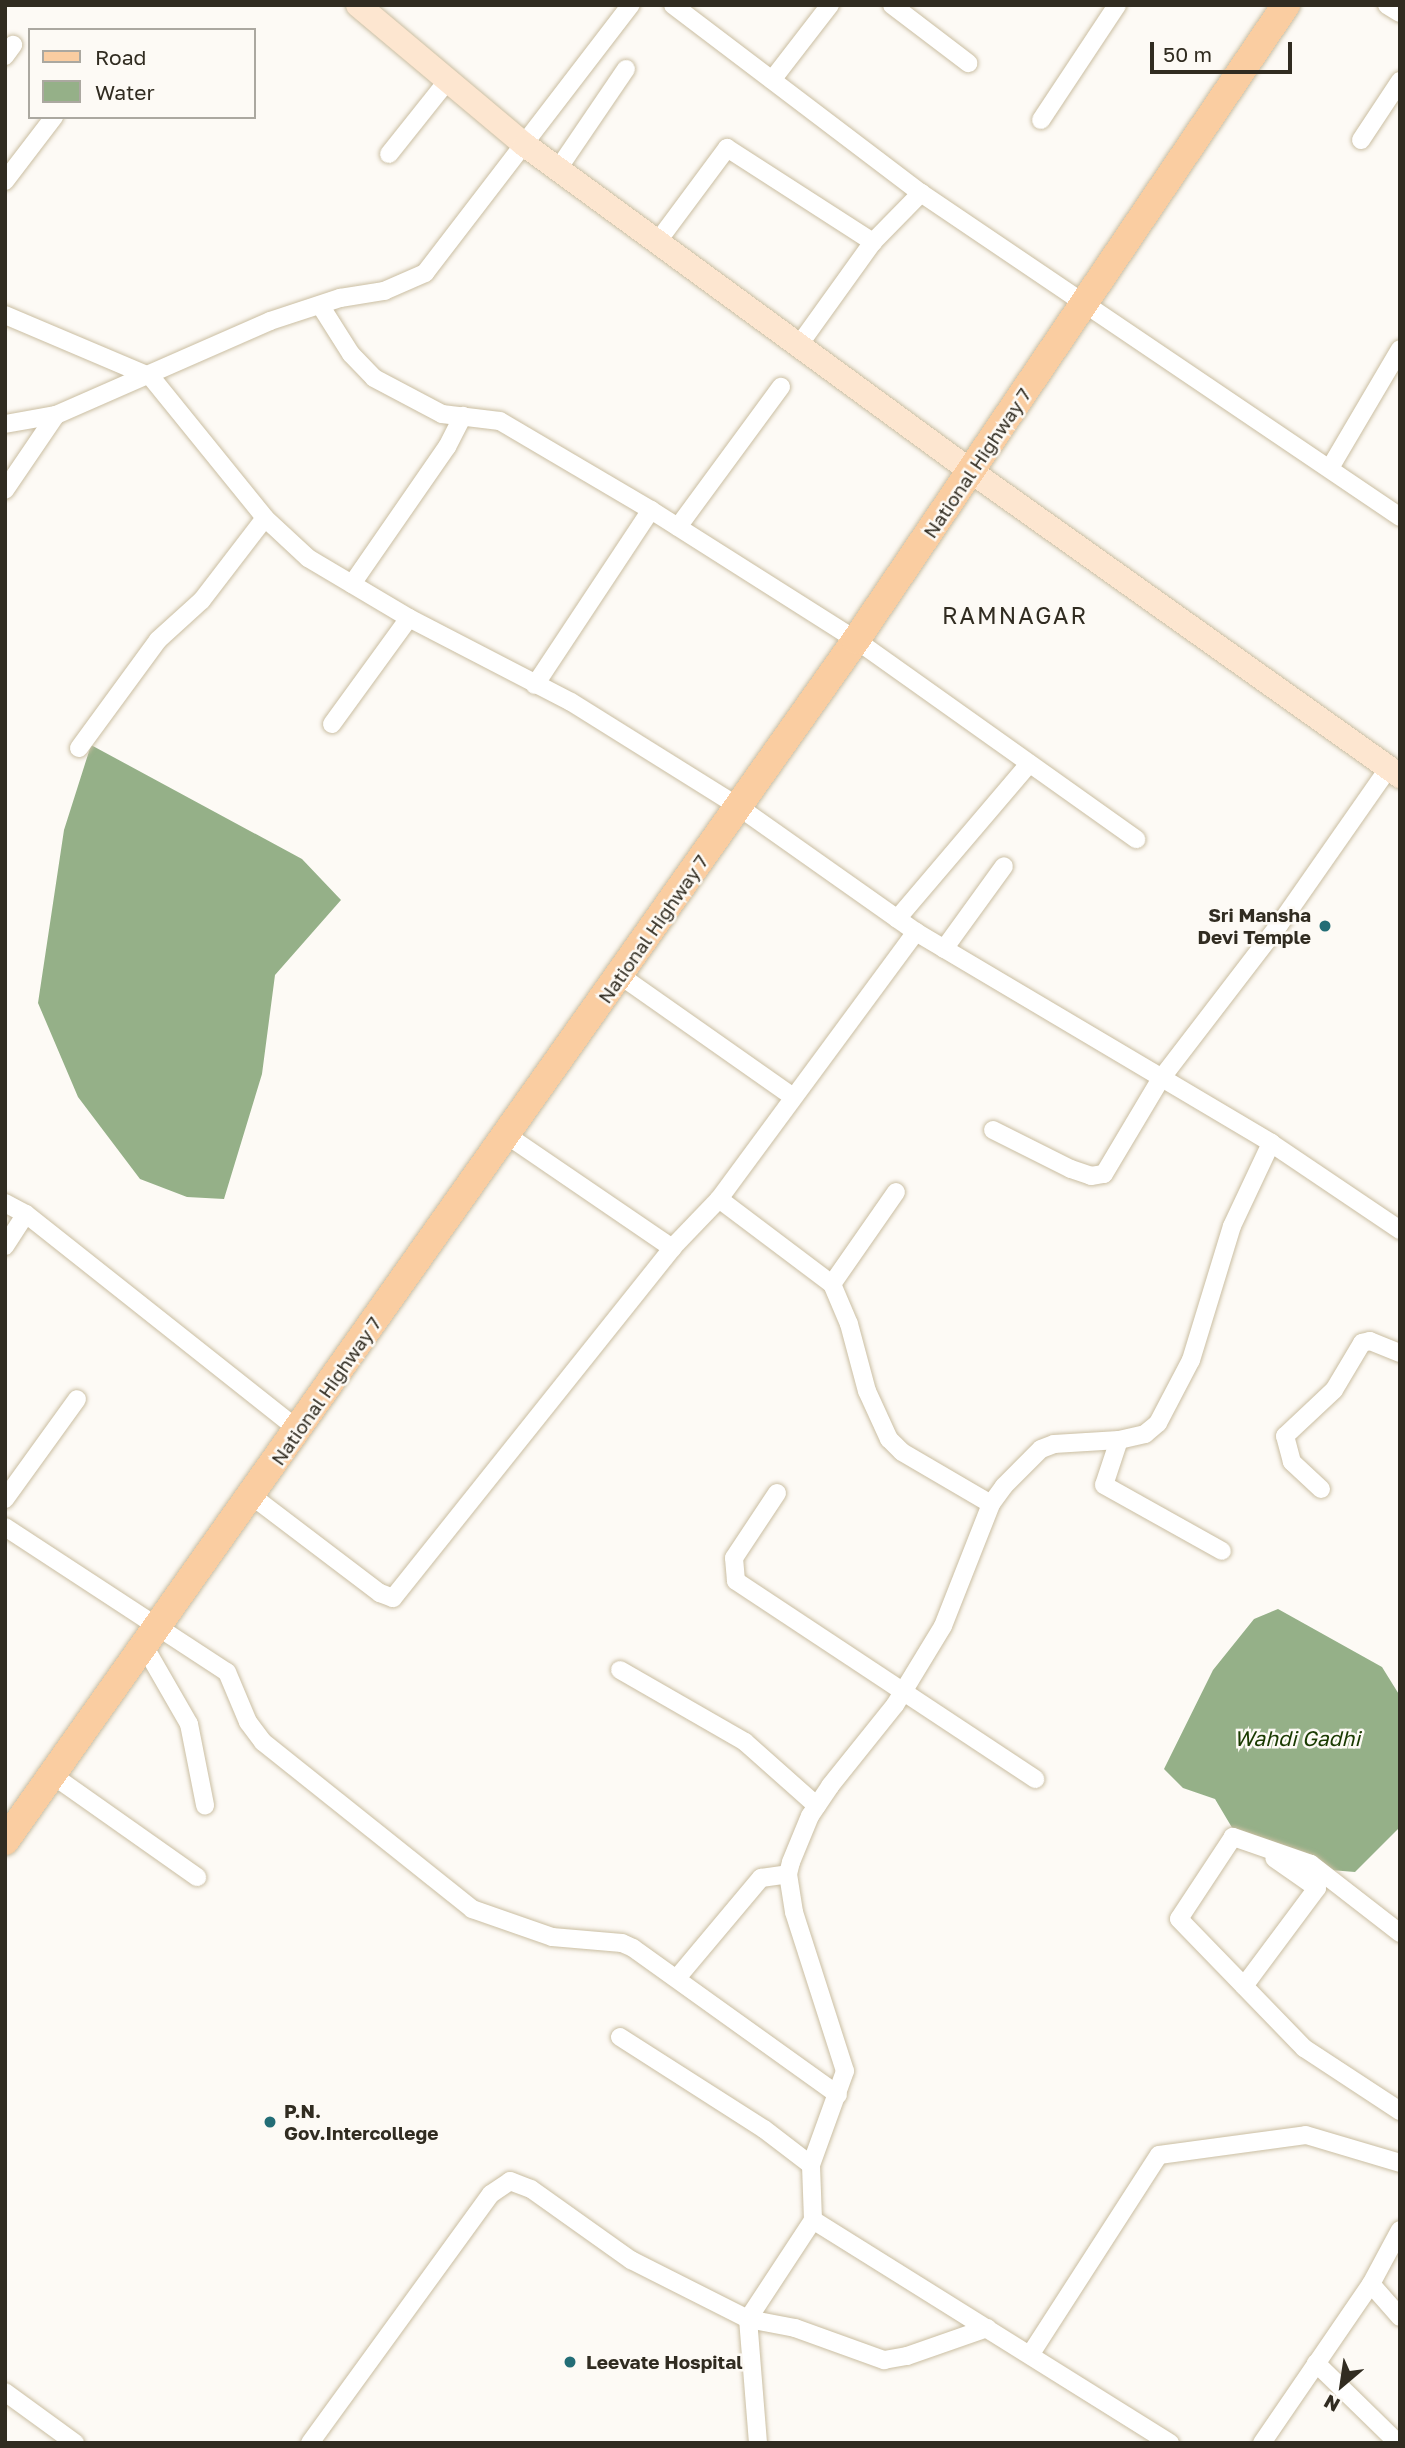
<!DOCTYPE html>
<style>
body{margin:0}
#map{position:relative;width:1405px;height:2448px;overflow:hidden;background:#fdfaf5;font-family:"Golos Text",sans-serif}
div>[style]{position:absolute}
.water>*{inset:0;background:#95b088}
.roads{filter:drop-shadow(0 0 2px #cabea2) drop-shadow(0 0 2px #cabea2)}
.street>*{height:18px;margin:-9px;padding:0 9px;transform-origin:9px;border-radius:9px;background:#fff}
.secondary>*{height:24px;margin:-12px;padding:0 12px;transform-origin:12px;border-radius:12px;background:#fde6d0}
.primary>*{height:28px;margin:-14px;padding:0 14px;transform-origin:14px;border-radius:14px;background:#facda1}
.dots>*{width:19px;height:19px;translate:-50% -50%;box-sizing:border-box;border:4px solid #fdfaf5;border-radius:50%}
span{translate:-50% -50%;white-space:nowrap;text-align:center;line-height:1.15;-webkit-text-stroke:5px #fdfaf5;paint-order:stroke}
.street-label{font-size:19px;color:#312c21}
.poi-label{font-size:19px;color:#312c21;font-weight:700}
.right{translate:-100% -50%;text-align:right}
.left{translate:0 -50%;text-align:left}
.water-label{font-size:21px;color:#193a00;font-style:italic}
.quarter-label{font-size:23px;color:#312c21;letter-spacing:2px}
.frame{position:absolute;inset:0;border:7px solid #312c21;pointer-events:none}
.legend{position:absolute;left:28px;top:28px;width:228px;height:91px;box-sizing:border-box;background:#fdfaf5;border:2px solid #aba8a0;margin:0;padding:9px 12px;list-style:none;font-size:21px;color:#312c21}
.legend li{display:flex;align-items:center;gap:14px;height:35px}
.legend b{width:35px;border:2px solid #aba8a0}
.north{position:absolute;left:1307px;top:2350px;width:70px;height:70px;-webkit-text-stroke:5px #fdfaf5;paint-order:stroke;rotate:209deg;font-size:19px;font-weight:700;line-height:28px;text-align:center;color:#312c21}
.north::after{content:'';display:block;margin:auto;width:24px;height:32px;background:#312c21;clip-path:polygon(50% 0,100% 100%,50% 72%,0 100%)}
.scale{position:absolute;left:1150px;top:42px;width:142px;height:32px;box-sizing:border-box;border:4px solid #312c21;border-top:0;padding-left:9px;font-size:21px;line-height:24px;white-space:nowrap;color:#312c21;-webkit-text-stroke:5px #fdfaf5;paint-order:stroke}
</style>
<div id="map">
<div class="water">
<div style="clip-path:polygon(91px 745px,302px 859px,341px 900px,275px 975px,262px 1074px,224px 1199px,187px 1197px,140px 1179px,78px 1097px,38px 1003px,64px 830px)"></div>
<div style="clip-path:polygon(1278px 1609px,1382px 1667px,1400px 1696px,1400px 1827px,1355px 1872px,1294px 1867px,1237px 1836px,1215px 1799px,1183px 1788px,1164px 1769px,1213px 1670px,1254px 1619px)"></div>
</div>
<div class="roads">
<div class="street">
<div style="left:673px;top:5px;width:311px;rotate:37.2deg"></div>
<div style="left:921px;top:193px;width:578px;rotate:34.07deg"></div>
<div style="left:892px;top:5px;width:96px;rotate:37.3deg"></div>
<div style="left:1387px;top:5px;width:15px;rotate:32deg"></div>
<div style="left:5px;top:56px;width:14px;rotate:-54deg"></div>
<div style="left:772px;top:80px;width:95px;rotate:-52.3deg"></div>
<div style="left:1041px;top:120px;width:138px;rotate:-56.5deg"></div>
<div style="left:1361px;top:140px;width:71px;rotate:-56.5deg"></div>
<div style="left:389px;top:154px;width:95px;rotate:-51.4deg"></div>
<div style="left:558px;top:169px;width:121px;rotate:-55.8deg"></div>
<div style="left:5px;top:181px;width:81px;rotate:-52.6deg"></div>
<div style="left:658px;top:241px;width:116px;rotate:-53.4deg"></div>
<div style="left:727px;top:148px;width:174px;rotate:32.8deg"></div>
<div style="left:320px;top:305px;width:58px;rotate:57.7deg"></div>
<div style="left:351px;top:354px;width:33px;rotate:46deg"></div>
<div style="left:374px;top:378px;width:77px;rotate:27.9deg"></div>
<div style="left:442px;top:414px;width:58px;rotate:6.9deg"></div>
<div style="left:500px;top:421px;width:175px;rotate:30.5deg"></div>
<div style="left:651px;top:510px;width:243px;rotate:32.4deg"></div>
<div style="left:856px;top:640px;width:344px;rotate:35.4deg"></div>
<div style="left:5px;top:315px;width:159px;rotate:23deg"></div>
<div style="left:151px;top:377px;width:181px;rotate:51deg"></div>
<div style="left:265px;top:518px;width:59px;rotate:42.9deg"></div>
<div style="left:308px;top:558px;width:117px;rotate:30.7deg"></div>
<div style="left:409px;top:618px;width:182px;rotate:27.4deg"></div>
<div style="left:571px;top:702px;width:198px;rotate:32deg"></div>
<div style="left:739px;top:807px;width:217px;rotate:35.2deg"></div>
<div style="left:916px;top:932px;width:413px;rotate:30.7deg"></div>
<div style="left:1271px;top:1143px;width:156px;rotate:34deg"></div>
<div style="left:799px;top:345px;width:127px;rotate:-54.3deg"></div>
<div style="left:873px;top:242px;width:69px;rotate:-45.6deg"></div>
<div style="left:5px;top:424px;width:52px;rotate:-10deg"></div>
<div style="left:56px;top:415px;width:234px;rotate:-23.7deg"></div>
<div style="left:270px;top:321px;width:74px;rotate:-18.2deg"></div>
<div style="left:340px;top:298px;width:45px;rotate:-9deg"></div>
<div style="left:384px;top:291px;width:45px;rotate:-23.7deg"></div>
<div style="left:425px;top:273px;width:338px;rotate:-52.5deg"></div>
<div style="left:1330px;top:468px;width:138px;rotate:-59.5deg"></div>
<div style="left:5px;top:490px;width:91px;rotate:-55.8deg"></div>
<div style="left:678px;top:527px;width:174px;rotate:-53.7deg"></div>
<div style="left:352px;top:584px;width:167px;rotate:-55.3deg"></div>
<div style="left:447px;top:447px;width:35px;rotate:-63deg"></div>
<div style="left:535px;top:685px;width:210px;rotate:-56.5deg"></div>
<div style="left:332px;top:724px;width:131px;rotate:-54deg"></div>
<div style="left:79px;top:748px;width:134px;rotate:-53.8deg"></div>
<div style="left:158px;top:640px;width:59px;rotate:-42.3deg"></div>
<div style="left:202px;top:600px;width:103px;rotate:-52.5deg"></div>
<div style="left:897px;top:919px;width:204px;rotate:-49.6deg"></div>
<div style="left:944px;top:949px;width:102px;rotate:-54.1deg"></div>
<div style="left:621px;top:976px;width:209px;rotate:35.1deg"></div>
<div style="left:993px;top:1130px;width:87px;rotate:26.6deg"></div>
<div style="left:1071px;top:1169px;width:21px;rotate:19deg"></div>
<div style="left:1091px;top:1176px;width:13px;rotate:-9deg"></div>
<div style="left:1104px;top:1174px;width:109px;rotate:-59.2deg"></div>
<div style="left:1160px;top:1080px;width:195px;rotate:-52.5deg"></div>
<div style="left:1279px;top:925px;width:190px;rotate:-55.1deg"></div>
<div style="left:508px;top:1136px;width:199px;rotate:34.3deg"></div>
<div style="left:719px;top:1199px;width:141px;rotate:37deg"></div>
<div style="left:832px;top:1284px;width:43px;rotate:67deg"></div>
<div style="left:849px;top:1324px;width:69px;rotate:75deg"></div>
<div style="left:867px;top:1391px;width:53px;rotate:65.4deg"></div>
<div style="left:889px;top:1439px;width:18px;rotate:45deg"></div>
<div style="left:902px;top:1452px;width:103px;rotate:30.3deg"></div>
<div style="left:5px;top:1203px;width:24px;rotate:28deg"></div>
<div style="left:26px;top:1214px;width:348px;rotate:38.4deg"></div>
<div style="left:5px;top:1246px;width:38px;rotate:-57deg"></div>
<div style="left:832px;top:1284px;width:112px;rotate:-55.2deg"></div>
<div style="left:1119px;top:1440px;width:47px;rotate:108.4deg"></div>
<div style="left:1104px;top:1485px;width:135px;rotate:29.2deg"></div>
<div style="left:1321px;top:1489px;width:40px;rotate:-137deg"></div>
<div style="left:1292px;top:1462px;width:27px;rotate:-105deg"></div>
<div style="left:1285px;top:1436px;width:67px;rotate:-43.2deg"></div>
<div style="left:1334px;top:1390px;width:55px;rotate:-59.2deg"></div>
<div style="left:1362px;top:1343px;width:8px;rotate:-14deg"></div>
<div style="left:1370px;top:1341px;width:32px;rotate:22deg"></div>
<div style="left:777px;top:1493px;width:78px;rotate:123.5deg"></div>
<div style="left:734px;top:1558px;width:23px;rotate:85deg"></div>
<div style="left:736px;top:1581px;width:359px;rotate:33.5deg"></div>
<div style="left:252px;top:1496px;width:161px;rotate:37.2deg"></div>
<div style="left:380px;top:1593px;width:14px;rotate:21deg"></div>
<div style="left:393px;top:1598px;width:448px;rotate:-51.4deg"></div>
<div style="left:672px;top:1248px;width:68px;rotate:-46.2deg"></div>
<div style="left:719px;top:1199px;width:332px;rotate:-53.6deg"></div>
<div style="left:5px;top:1499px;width:123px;rotate:-54.2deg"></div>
<div style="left:5px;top:1527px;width:265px;rotate:33.2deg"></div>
<div style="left:227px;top:1672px;width:54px;rotate:67.2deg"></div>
<div style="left:248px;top:1722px;width:25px;rotate:53deg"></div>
<div style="left:263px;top:1742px;width:268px;rotate:38.6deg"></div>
<div style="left:472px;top:1909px;width:85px;rotate:19.3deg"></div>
<div style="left:552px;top:1937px;width:70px;rotate:4.9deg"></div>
<div style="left:622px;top:1943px;width:12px;rotate:24deg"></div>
<div style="left:633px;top:1948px;width:252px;rotate:35.6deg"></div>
<div style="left:143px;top:1644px;width:92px;rotate:60.1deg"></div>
<div style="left:189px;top:1724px;width:83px;rotate:78.8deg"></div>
<div style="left:620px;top:1670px;width:144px;rotate:29.9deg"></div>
<div style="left:745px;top:1742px;width:96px;rotate:41.6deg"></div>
<div style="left:51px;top:1774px;width:179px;rotate:35.2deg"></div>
<div style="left:1400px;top:1933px;width:113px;rotate:-142.2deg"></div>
<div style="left:1311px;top:1864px;width:83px;rotate:-160.9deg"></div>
<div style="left:1233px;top:1837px;width:98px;rotate:123.4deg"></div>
<div style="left:1179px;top:1919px;width:180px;rotate:45.9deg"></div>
<div style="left:1304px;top:2048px;width:115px;rotate:33.3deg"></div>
<div style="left:677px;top:1978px;width:131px;rotate:-50deg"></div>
<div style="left:761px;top:1878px;width:27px;rotate:-8deg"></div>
<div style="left:1244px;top:1986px;width:122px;rotate:-53.3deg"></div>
<div style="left:1317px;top:1888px;width:52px;rotate:-145.1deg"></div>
<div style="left:620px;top:2037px;width:171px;rotate:32.6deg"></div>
<div style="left:764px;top:2129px;width:59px;rotate:37.5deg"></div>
<div style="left:813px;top:2220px;width:421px;rotate:32deg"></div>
<div style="left:1371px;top:2284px;width:44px;rotate:48.7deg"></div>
<div style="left:1030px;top:2355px;width:238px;rotate:-57.2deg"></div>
<div style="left:1159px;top:2155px;width:148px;rotate:-7.7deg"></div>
<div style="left:1306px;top:2135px;width:98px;rotate:16.6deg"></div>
<div style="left:1316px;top:2363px;width:115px;rotate:44.3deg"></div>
<div style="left:5px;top:2392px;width:87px;rotate:36.1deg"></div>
<div style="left:310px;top:2443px;width:308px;rotate:-54deg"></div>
<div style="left:491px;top:2194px;width:23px;rotate:-34deg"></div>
<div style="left:510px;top:2181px;width:22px;rotate:21deg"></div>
<div style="left:531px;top:2189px;width:123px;rotate:35.4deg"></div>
<div style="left:631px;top:2260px;width:131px;rotate:26.8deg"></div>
<div style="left:748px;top:2319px;width:48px;rotate:10.8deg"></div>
<div style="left:795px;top:2328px;width:95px;rotate:19.8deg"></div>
<div style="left:884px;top:2360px;width:23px;rotate:-10deg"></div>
<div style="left:907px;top:2356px;width:85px;rotate:-19.3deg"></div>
<div style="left:758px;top:2443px;width:124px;rotate:-94.6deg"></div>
<div style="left:748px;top:2319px;width:118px;rotate:-56.7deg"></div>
<div style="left:813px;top:2220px;width:55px;rotate:-92.1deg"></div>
<div style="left:811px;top:2165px;width:100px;rotate:-70.1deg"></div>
<div style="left:845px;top:2071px;width:167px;rotate:-107.8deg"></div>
<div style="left:794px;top:1912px;width:38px;rotate:-99deg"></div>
<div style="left:788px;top:1874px;width:12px;rotate:-76deg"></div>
<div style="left:791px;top:1862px;width:50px;rotate:-67.6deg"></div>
<div style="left:810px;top:1816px;width:36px;rotate:-56deg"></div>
<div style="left:830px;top:1786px;width:104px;rotate:-51.3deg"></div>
<div style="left:895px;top:1705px;width:92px;rotate:-58.7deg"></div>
<div style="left:943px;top:1626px;width:131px;rotate:-68.5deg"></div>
<div style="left:991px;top:1504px;width:22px;rotate:-54deg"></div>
<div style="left:1004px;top:1486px;width:52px;rotate:-45deg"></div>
<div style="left:1041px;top:1449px;width:14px;rotate:-21deg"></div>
<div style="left:1054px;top:1444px;width:65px;rotate:-3.5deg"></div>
<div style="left:1119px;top:1440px;width:27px;rotate:-13deg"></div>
<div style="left:1145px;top:1434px;width:17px;rotate:-40deg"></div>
<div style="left:1158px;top:1423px;width:71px;rotate:-62.4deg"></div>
<div style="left:1191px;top:1360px;width:140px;rotate:-73deg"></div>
<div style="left:1232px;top:1226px;width:92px;rotate:-64.8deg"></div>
<div style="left:1262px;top:2443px;width:193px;rotate:-55.6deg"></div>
<div style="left:1371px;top:2284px;width:61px;rotate:-61.8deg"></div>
</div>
<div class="secondary">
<div style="left:358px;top:5px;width:218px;rotate:40deg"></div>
<div style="left:525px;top:145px;width:554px;rotate:36.19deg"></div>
<div style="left:972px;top:472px;width:525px;rotate:35.39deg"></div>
</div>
<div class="primary">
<div style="left:5px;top:1841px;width:1472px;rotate:-54.68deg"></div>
<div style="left:856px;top:640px;width:767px;rotate:-55.9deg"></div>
</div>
</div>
<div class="dots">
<div style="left:1325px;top:926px;background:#236d76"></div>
<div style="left:270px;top:2122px;background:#236d76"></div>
<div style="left:570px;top:2362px;background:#236d76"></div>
</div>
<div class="street-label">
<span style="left:977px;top:463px;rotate:-56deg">National Highway 7</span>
<span style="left:653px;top:929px;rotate:-55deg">National Highway 7</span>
<span style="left:326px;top:1391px;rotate:-55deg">National Highway 7</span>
</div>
<div class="poi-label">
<span class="right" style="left:1311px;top:926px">Sri Mansha<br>Devi Temple</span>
<span class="left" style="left:284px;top:2122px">P.N.<br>Gov.Intercollege</span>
<span class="left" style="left:586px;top:2362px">Leevate Hospital</span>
</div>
<div class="water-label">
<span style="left:1297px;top:1738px">Wahdi Gadhi</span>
</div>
<div class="quarter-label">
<span style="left:1015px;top:615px">RAMNAGAR</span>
</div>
<div class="frame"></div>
<ul class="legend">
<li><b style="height:9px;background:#facda1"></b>Road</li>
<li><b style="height:19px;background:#95b088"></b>Water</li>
</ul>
<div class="north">N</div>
<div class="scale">50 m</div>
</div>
